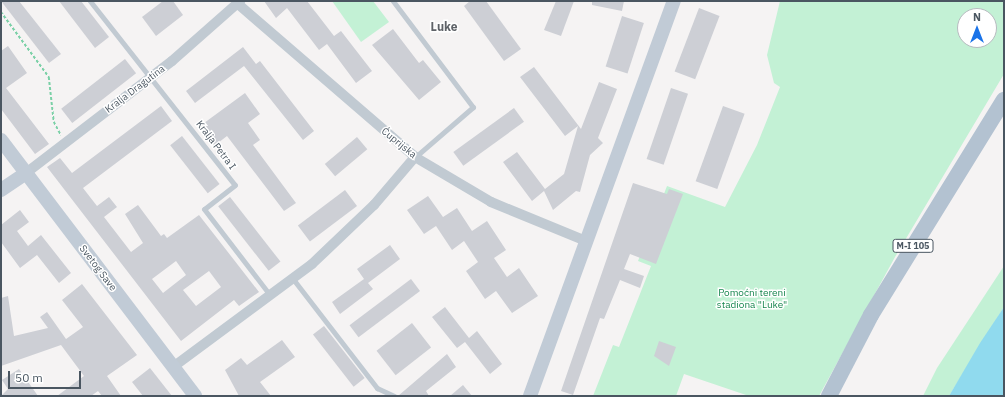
<!DOCTYPE html>
<meta charset="utf-8">
<style>
body{margin:0}
#map{position:relative;width:1005px;height:397px;overflow:hidden;background:#f5f3f3;font-family:"IBM Plex Sans",sans-serif}
div>[style]{position:absolute}
.green>*{inset:0;background:#c3f1d5}
.water>*{inset:0;background:#90daee}
.building>*{inset:0;background:#cdcfd5;transform-origin:0 0}
.path>*{height:1.5px;margin-top:-0.75px;transform-origin:0;background:repeating-linear-gradient(90deg,#7ad0a6 0 3px,transparent 0 5px)}
.lane>*{height:5px;margin:-2.5px;padding:0 2.5px;transform-origin:2.5px;border-radius:2.5px;background:#c1cad2}
.street>*{height:10px;margin:-5px;padding:0 5px;transform-origin:5px;border-radius:5px;background:#c1cad2}
.secondary>*{height:14px;margin:-7px;padding:0 7px;transform-origin:7px;border-radius:7px;background:#c1cbd6}
.primary>*{height:16px;margin:-8px;padding:0 8px;transform-origin:8px;border-radius:8px;background:#b3c2d1}
span{translate:-50% -50%;white-space:nowrap;text-align:center;line-height:1.15;-webkit-text-stroke:3px #fff;paint-order:stroke}
.shield-label span{padding:1px 3px;background:#fff;border:1px solid;border-radius:3px;-webkit-text-stroke-width:0}
.shield-label{font-size:9px;color:#4a5661;font-weight:700}
.street-label{font-size:10px;color:#4a5661}
.park-label{font-size:10px;color:#17864f}
.quarter-label{font-size:12px;color:#5f6368;font-weight:700}
.frame{position:absolute;inset:0;border:2px solid #4a5661;pointer-events:none}
.north{position:absolute;left:957px;top:8px;width:40px;height:40px;box-sizing:border-box;background:#fff;border:1px solid #b7bbc0;border-radius:50%;rotate:0deg;font-size:11px;font-weight:700;line-height:16px;text-align:center;color:#4a5661}
.north::after{content:'';display:block;margin:auto;width:14px;height:18px;background:#1a73e8;clip-path:polygon(50% 0,100% 100%,50% 72%,0 100%)}
.scale{position:absolute;left:8px;top:371px;width:73px;height:18px;box-sizing:border-box;border:2px solid #4a5661;border-top:0;padding-left:5px;font-size:12px;line-height:14px;white-space:nowrap;color:#4a5661;-webkit-text-stroke:3px #fff;paint-order:stroke}
</style>
<div id="map">
<div class="green">
<div style="clip-path:polygon(332px 1px,373px 1px,389px 22px,361px 42px)"></div>
<div style="clip-path:polygon(evenodd,780px 1px,1004px 1px,1004px 74px,895px 257px,819px 396px,749px 396px,684px 374px,676px 396px,593px 396px,613px 345px,619px 347px,651px 266px,638px 261px,667px 186px,725px 207px,757px 145px,780px 87px,774px 83px,767px 55px,780px 1px,965px 16px,989px 16px,989px 40px,965px 40px,965px 16px)"></div>
<div style="clip-path:polygon(1004px 266px,1004px 307px,949px 396px,923px 396px,937px 368px)"></div>
</div>
<div class="water">
<div style="clip-path:polygon(1004px 307px,1004px 396px,949px 396px,980px 343px)"></div>
</div>
<div class="building">
<div style="clip-path:polygon(1px 1px,19px 1px,61px 54px,49px 63px)"></div>
<div style="clip-path:polygon(59px 1px,81px 1px,109px 37px,95px 48px)"></div>
<div style="clip-path:polygon(163px 1px,173px 1px,183px 15px,156px 36px,142px 17px)"></div>
<div style="clip-path:polygon(264px 1px,307px 1px,334px 36px,341px 31px,372px 71px,356px 83px,327px 44px,319px 50px,287px 8px,276px 18px)"></div>
<div style="clip-path:polygon(470px 1px,486px 1px,521px 49px,504px 61px,464px 6px)"></div>
<div style="clip-path:polygon(556px 1px,574px 1px,561px 36px,544px 30px)"></div>
<div style="clip-path:polygon(592px 1px,624px 1px,622px 11px,592px 5px)"></div>
<div style="left:699px;top:8px;width:22px;height:68px;rotate:21deg"></div>
<div style="left:622px;top:16px;width:23px;height:53px;rotate:18deg"></div>
<div style="clip-path:polygon(393px 29px,419px 63px,423px 60px,441px 82px,419px 100px,372px 45px)"></div>
<div style="clip-path:polygon(8px 46px,27px 73px,6px 88px,49px 144px,35px 154px,1px 109px,1px 51px)"></div>
<div style="clip-path:polygon(243px 47px,256px 64px,260px 61px,314px 131px,303px 140px,244px 66px,195px 103px,186px 91px)"></div>
<div style="left:125px;top:59px;width:18px;height:81px;rotate:52deg"></div>
<div style="clip-path:polygon(534px 67px,581px 129px,599px 82px,617px 89px,598px 138px,603px 143px,590px 155px,580px 192px,576px 191px,553px 210px,544px 191px,532px 201px,503px 162px,517px 152px,545px 189px,564px 174px,578px 126px,565px 136px,520px 77px)"></div>
<div style="left:671px;top:88px;width:18px;height:75px;rotate:19deg"></div>
<div style="clip-path:polygon(245px 93px,260px 114px,248px 123px,260px 140px,253px 145px,296px 203px,284px 211px,227px 136px,214px 146px,200px 126px)"></div>
<div style="clip-path:polygon(evenodd,161px 106px,172px 121px,83px 188px,97px 206px,109px 197px,117px 207px,104px 217px,131px 252px,143px 243px,125px 214px,138px 205px,161px 236px,164px 234px,167px 238px,199px 215px,259px 292px,239px 306px,234px 300px,181px 341px,47px 167px,60px 158px,72px 173px,161px 106px,176px 261px,186px 275px,163px 293px,152px 279px,176px 261px,161px 106px,209px 271px,221px 287px,196px 306px,183px 290px,209px 271px)"></div>
<div style="left:723px;top:106px;width:23px;height:80px;rotate:20deg"></div>
<div style="left:514px;top:108px;width:17px;height:75px;rotate:54deg"></div>
<div style="left:182px;top:136px;width:61px;height:15px;rotate:52deg"></div>
<div style="left:357px;top:137px;width:16px;height:42px;rotate:50deg"></div>
<div style="clip-path:polygon(633px 183px,667px 194px,669px 189px,683px 194px,656px 264px,630px 254px,624px 269px,644px 276px,640px 288px,620px 280px,604px 319px,600px 318px,573px 395px,561px 391px)"></div>
<div style="left:345px;top:190px;width:20px;height:59px;rotate:53deg"></div>
<div style="clip-path:polygon(428px 196px,443px 217px,457px 208px,472px 231px,487px 221px,506px 250px,494px 258px,507px 277px,519px 268px,538px 296px,512px 313px,496px 291px,485px 299px,466px 271px,478px 262px,464px 241px,452px 250px,436px 226px,424px 234px,407px 210px)"></div>
<div style="left:230px;top:197px;width:82px;height:15px;rotate:52deg"></div>
<div style="clip-path:polygon(20px 210px,29px 222px,17px 231px,28px 246px,41px 235px,71px 273px,59px 283px,37px 255px,20px 268px,1px 242px,1px 225px)"></div>
<div style="clip-path:polygon(390px 245px,400px 259px,368px 283px,373px 289px,340px 314px,332px 302px,364px 279px,357px 269px)"></div>
<div style="left:411px;top:279px;width:15px;height:77px;rotate:53deg"></div>
<div style="clip-path:polygon(82px 284px,137px 355px,107px 376px,121px 396px,102px 396px,98px 391px,91px 396px,57px 396px,84px 376px,61px 345px,1px 366px,1px 298px,8px 296px,14px 336px,48px 328px,40px 317px,47px 312px,66px 339px,83px 327px,62px 300px)"></div>
<div style="clip-path:polygon(445px 307px,469px 338px,477px 331px,502px 364px,490px 374px,465px 342px,457px 348px,432px 317px)"></div>
<div style="left:412px;top:323px;width:31px;height:45px;rotate:52deg"></div>
<div style="left:324px;top:326px;width:66px;height:14px;rotate:52deg"></div>
<div style="clip-path:polygon(282px 340px,295px 357px,260px 382px,271px 396px,239px 396px,225px 370px,241px 358px,247px 365px)"></div>
<div style="clip-path:polygon(659px 341px,676px 347px,669px 366px,654px 356px)"></div>
<div style="clip-path:polygon(447px 354px,456px 367px,426px 391px,429px 396px,398px 396px)"></div>
<div style="clip-path:polygon(150px 368px,172px 396px,143px 396px,132px 382px)"></div>
<div style="clip-path:polygon(19px 369px,38px 396px,1px 396px,8px 389px,2px 380px)"></div>
<div style="clip-path:polygon(463px 385px,472px 396px,450px 396px)"></div>
</div>
<div class="path">
<div style="left:1px;top:12px;width:81px;rotate:53.6deg"></div>
<div style="left:49px;top:77px;width:45px;rotate:83.7deg"></div>
<div style="left:54px;top:122px;width:15px;rotate:62deg"></div>
</div>
<div class="lane">
<div style="left:90px;top:1px;width:234px;rotate:51.8deg"></div>
<div style="left:235px;top:185px;width:39px;rotate:142deg"></div>
<div style="left:204px;top:209px;width:108px;rotate:52.5deg"></div>
<div style="left:393px;top:1px;width:133px;rotate:53deg"></div>
<div style="left:473px;top:107px;width:77px;rotate:139.2deg"></div>
<div style="left:293px;top:279px;width:138px;rotate:52.4deg"></div>
<div style="left:377px;top:388px;width:19px;rotate:25deg"></div>
</div>
<div class="street">
<div style="left:238px;top:4px;width:234px;rotate:40.8deg"></div>
<div style="left:415px;top:157px;width:88px;rotate:30.6deg"></div>
<div style="left:491px;top:202px;width:103px;rotate:22.3deg"></div>
<div style="left:26px;top:173px;width:184px;rotate:-37.5deg"></div>
<div style="left:172px;top:61px;width:91px;rotate:-41.4deg"></div>
<div style="left:173px;top:367px;width:173px;rotate:-36.5deg"></div>
<div style="left:312px;top:264px;width:86px;rotate:-43.6deg"></div>
<div style="left:374px;top:205px;width:63px;rotate:-49.5deg"></div>
</div>
<div class="secondary">
<div style="left:1px;top:140px;width:321px;rotate:52.8deg"></div>
<div style="left:1px;top:190px;width:30px;rotate:-34deg"></div>
<div style="left:530px;top:396px;width:420px;rotate:-70deg"></div>
</div>
<div class="primary">
<div style="left:829px;top:396px;width:91px;rotate:-62.6deg"></div>
<div style="left:871px;top:315px;width:253px;rotate:-58.3deg"></div>
</div>
<div class="shield-label">
<span style="left:913px;top:246px">M-I 105</span>
</div>
<div class="street-label">
<span style="left:135px;top:89px;rotate:-37deg">Kralja Dragutina</span>
<span style="left:399px;top:143px;rotate:39deg">Ćuprijska</span>
<span style="left:216px;top:145px;rotate:53deg">Kralja Petra I</span>
<span style="left:98px;top:268px;rotate:53deg">Svetog Save</span>
</div>
<div class="park-label">
<span style="left:752px;top:298px">Pomoćni tereni<br>stadiona "Luke"</span>
</div>
<div class="quarter-label">
<span style="left:444px;top:27px">Luke</span>
</div>
<div class="frame"></div>
<div class="north">N</div>
<div class="scale">50 m</div>
</div>
